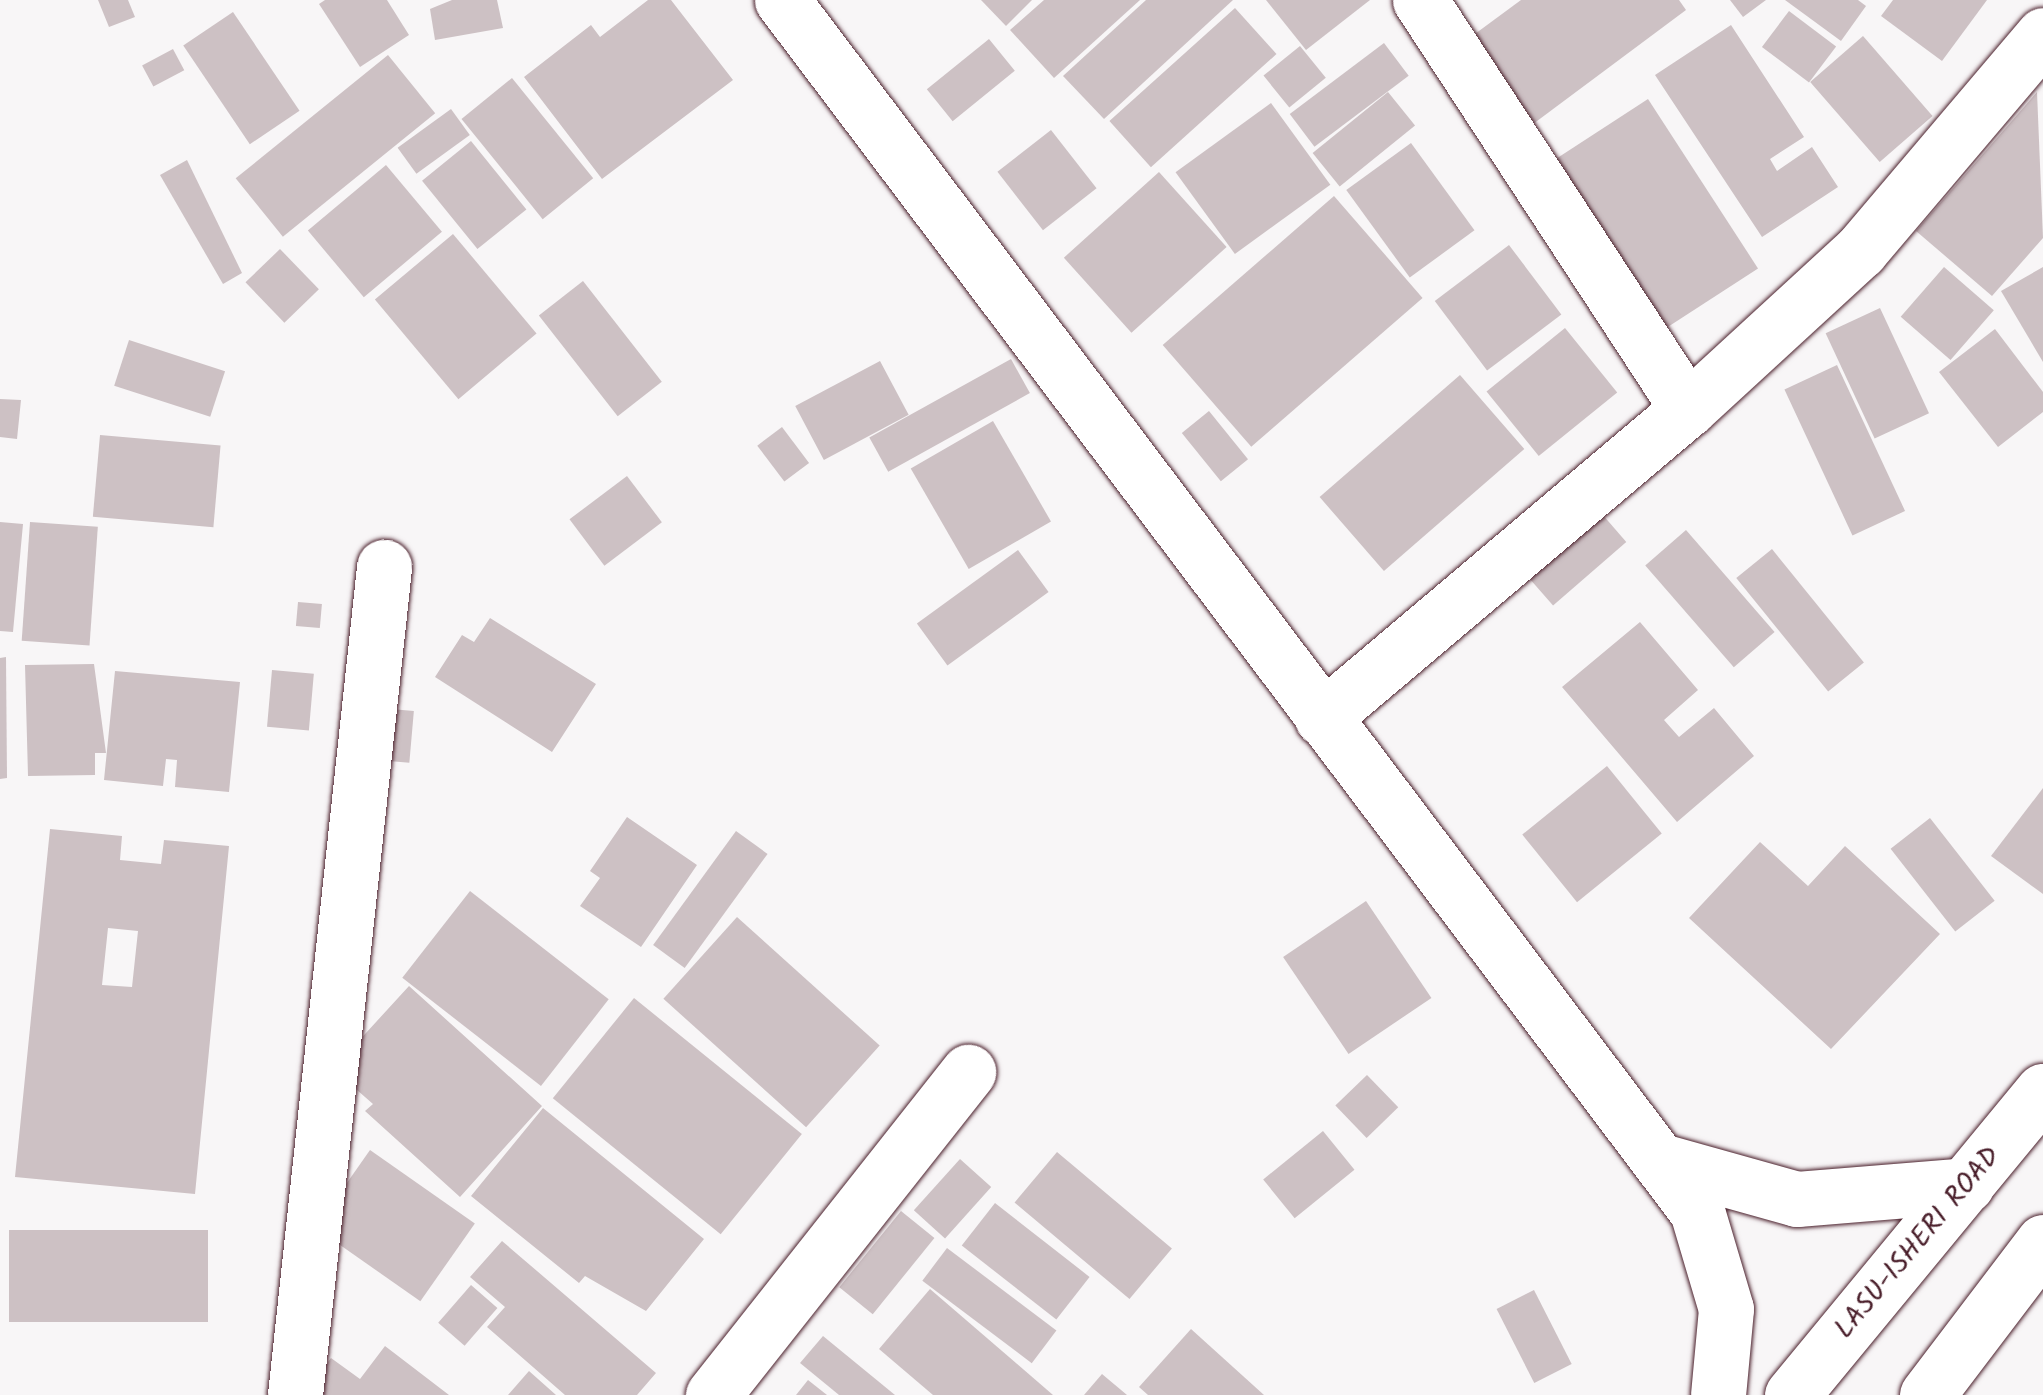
<!DOCTYPE html>
<style>
body{margin:0}
#map{position:relative;width:2043px;height:1395px;overflow:hidden;background:#f8f6f7;font-family:Kalam,sans-serif}
div>[style]{position:absolute}
.building>*{inset:0;background:#cdc1c4;transform-origin:0 0}
.roads{filter:drop-shadow(0 0 2px #4a1f2b) drop-shadow(0 0 2px #4a1f2b)}
.minor>*{height:55px;margin:-27.5px;padding:0 27.5px;transform-origin:27.5px;border-radius:27.5px;background:#fff}
.tertiary>*{height:55px;margin:-27.5px;padding:0 27.5px;transform-origin:27.5px;border-radius:27.5px;background:#fff}
.primary>*{height:55px;margin:-27.5px;padding:0 27.5px;transform-origin:27.5px;border-radius:27.5px;background:#fff}
span{translate:-50% -50%;white-space:nowrap;text-align:center;line-height:1.15;-webkit-text-stroke:9px #fff;paint-order:stroke}
.street-label{font-size:28px;color:#4a1f2b}
</style>
<div id="map">
<div class="building">
<div style="clip-path:polygon(98px 0,128px 0,135px 17px,109px 27px)"></div>
<div style="clip-path:polygon(325px 0,387px 0,409px 35px,360px 67px,319px 4px)"></div>
<div style="clip-path:polygon(452px 0,497px 0,503px 28px,435px 40px,430px 9px)"></div>
<div style="clip-path:polygon(648px 0,671px 0,733px 80px,602px 179px,524px 77px,591px 25px,600px 37px)"></div>
<div style="clip-path:polygon(981px 0,1032px 0,1006px 26px)"></div>
<div style="clip-path:polygon(1044px 0,1140px 0,1054px 78px,1010px 30px)"></div>
<div style="clip-path:polygon(1146px 0,1233px 0,1104px 119px,1063px 76px)"></div>
<div style="clip-path:polygon(1266px 0,1370px 0,1306px 50px)"></div>
<div style="clip-path:polygon(1521px 0,1679px 0,1686px 10px,1529px 127px,1464px 42px)"></div>
<div style="clip-path:polygon(1730px 0,1766px 0,1743px 17px)"></div>
<div style="clip-path:polygon(1785px 0,1858px 0,1866px 6px,1841px 41px)"></div>
<div style="clip-path:polygon(1893px 0,1987px 0,1942px 61px,1881px 16px)"></div>
<div style="left:1235px;top:8px;width:62px;height:169px;rotate:48deg"></div>
<div style="left:1789px;top:11px;width:59px;height:45px;rotate:37deg"></div>
<div style="left:233px;top:12px;width:119px;height:60px;rotate:56deg"></div>
<div style="clip-path:polygon(1731px 25px,1804px 137px,1770px 159px,1777px 171px,1812px 147px,1838px 187px,1762px 237px,1655px 75px)"></div>
<div style="left:1863px;top:36px;width:106px;height:70px;rotate:49deg"></div>
<div style="left:989px;top:39px;width:41px;height:80px;rotate:51deg"></div>
<div style="left:1384px;top:43px;width:41px;height:118px;rotate:53deg"></div>
<div style="left:1300px;top:46px;width:41px;height:47px;rotate:51deg"></div>
<div style="left:173px;top:49px;width:24px;height:35px;rotate:62deg"></div>
<div style="left:388px;top:55px;width:75px;height:196px;rotate:51deg"></div>
<div style="left:512px;top:78px;width:129px;height:65px;rotate:51deg"></div>
<div style="left:1388px;top:92px;width:43px;height:97px;rotate:51deg"></div>
<div style="clip-path:polygon(2037px 92px,2043px 238px,1992px 296px,1916px 231px)"></div>
<div style="left:1648px;top:99px;width:202px;height:115px;rotate:57deg"></div>
<div style="left:1271px;top:103px;width:101px;height:118px;rotate:54deg"></div>
<div style="left:451px;top:109px;width:32px;height:66px;rotate:54deg"></div>
<div style="left:1051px;top:130px;width:74px;height:68px;rotate:52deg"></div>
<div style="left:471px;top:141px;width:88px;height:63px;rotate:51deg"></div>
<div style="left:1411px;top:143px;width:108px;height:80px;rotate:54deg"></div>
<div style="clip-path:polygon(187px 160px,242px 273px,223px 284px,160px 175px)"></div>
<div style="left:386px;top:165px;width:87px;height:102px;rotate:50deg"></div>
<div style="left:1159px;top:172px;width:101px;height:128px;rotate:48deg"></div>
<div style="left:1334px;top:196px;width:135px;height:227px;rotate:49deg"></div>
<div style="left:453px;top:234px;width:130px;height:102px;rotate:50deg"></div>
<div style="left:1509px;top:245px;width:87px;height:93px;rotate:53deg"></div>
<div style="left:280px;top:249px;width:56px;height:48px;rotate:46deg"></div>
<div style="left:1944px;top:267px;width:66px;height:66px;rotate:41deg"></div>
<div style="clip-path:polygon(2043px 267px,2043px 362px,2001px 291px)"></div>
<div style="left:583px;top:281px;width:128px;height:56px;rotate:52deg"></div>
<div style="left:1880px;top:308px;width:116px;height:60px;rotate:65deg"></div>
<div style="left:1565px;top:328px;width:83px;height:101px;rotate:51deg"></div>
<div style="clip-path:polygon(1995px 329px,2043px 392px,2043px 412px,1998px 447px,1939px 372px)"></div>
<div style="left:129px;top:340px;width:101px;height:48px;rotate:18deg"></div>
<div style="left:1011px;top:359px;width:39px;height:162px;rotate:61deg"></div>
<div style="left:880px;top:361px;width:61px;height:96px;rotate:62deg"></div>
<div style="left:1837px;top:365px;width:161px;height:58px;rotate:65deg"></div>
<div style="left:1460px;top:375px;width:98px;height:186px;rotate:49deg"></div>
<div style="clip-path:polygon(0 399px,21px 400px,17px 439px,0 437px)"></div>
<div style="left:1209px;top:411px;width:62px;height:35px;rotate:51deg"></div>
<div style="left:993px;top:421px;width:116px;height:95px;rotate:60deg"></div>
<div style="left:782px;top:427px;width:45px;height:31px;rotate:53deg"></div>
<div style="left:100px;top:435px;width:121px;height:82px;rotate:5deg"></div>
<div style="left:627px;top:476px;width:58px;height:72px;rotate:53deg"></div>
<div style="left:1602px;top:514px;width:37px;height:97px;rotate:49deg"></div>
<div style="clip-path:polygon(0 522px,23px 524px,13px 632px,0 631px)"></div>
<div style="left:30px;top:522px;width:68px;height:119px;rotate:4deg"></div>
<div style="left:1686px;top:530px;width:135px;height:54px;rotate:49deg"></div>
<div style="left:1772px;top:549px;width:146px;height:46px;rotate:51deg"></div>
<div style="left:1018px;top:550px;width:52px;height:125px;rotate:54deg"></div>
<div style="left:298px;top:602px;width:24px;height:24px;rotate:5deg"></div>
<div style="clip-path:polygon(490px 618px,596px 684px,552px 752px,435px 677px,462px 635px,474px 642px)"></div>
<div style="clip-path:polygon(1640px 622px,1698px 690px,1664px 720px,1679px 737px,1714px 708px,1754px 756px,1677px 822px,1562px 687px)"></div>
<div style="clip-path:polygon(6px 657px,7px 778px,0 779px,0 658px)"></div>
<div style="clip-path:polygon(94px 664px,106px 753px,95px 753px,95px 775px,28px 776px,25px 665px)"></div>
<div style="left:272px;top:670px;width:42px;height:57px;rotate:5deg"></div>
<div style="clip-path:polygon(115px 671px,240px 682px,229px 792px,175px 787px,177px 760px,166px 759px,163px 786px,104px 780px)"></div>
<div style="left:379px;top:708px;width:35px;height:52px;rotate:5deg"></div>
<div style="left:1607px;top:766px;width:87px;height:109px;rotate:51deg"></div>
<div style="clip-path:polygon(2043px 788px,2043px 894px,1991px 856px)"></div>
<div style="clip-path:polygon(627px 817px,697px 865px,641px 947px,580px 906px,600px 878px,590px 871px)"></div>
<div style="left:1930px;top:818px;width:105px;height:50px;rotate:52deg"></div>
<div style="clip-path:polygon(evenodd,50px 829px,122px 836px,120px 860px,161px 864px,164px 840px,229px 846px,195px 1194px,15px 1177px,50px 829px,108px 928px,138px 931px,132px 987px,102px 985px,108px 928px)"></div>
<div style="left:736px;top:831px;width:39px;height:141px;rotate:36deg"></div>
<div style="clip-path:polygon(1760px 842px,1808px 886px,1845px 846px,1940px 934px,1831px 1049px,1689px 918px)"></div>
<div style="left:470px;top:891px;width:176px;height:110px;rotate:38deg"></div>
<div style="left:1366px;top:901px;width:117px;height:100px;rotate:56deg"></div>
<div style="left:737px;top:917px;width:192px;height:110px;rotate:42deg"></div>
<div style="clip-path:polygon(409px 986px,542px 1106px,460px 1197px,365px 1111px,373px 1104px,333px 1069px)"></div>
<div style="left:634px;top:998px;width:216px;height:129px;rotate:39deg"></div>
<div style="left:1367px;top:1075px;width:45px;height:44px;rotate:46deg"></div>
<div style="clip-path:polygon(543px 1108px,704px 1239px,646px 1311px,585px 1276px,579px 1283px,471px 1196px)"></div>
<div style="left:1323px;top:1131px;width:50px;height:77px;rotate:51deg"></div>
<div style="left:370px;top:1150px;width:128px;height:95px;rotate:35deg"></div>
<div style="left:1057px;top:1152px;width:150px;height:66px;rotate:40deg"></div>
<div style="left:960px;top:1159px;width:42px;height:69px;rotate:42deg"></div>
<div style="left:995px;top:1203px;width:120px;height:54px;rotate:38deg"></div>
<div style="left:901px;top:1211px;width:43px;height:98px;rotate:39deg"></div>
<div style="left:9px;top:1230px;width:199px;height:92px"></div>
<div style="clip-path:polygon(502px 1241px,656px 1373px,637px 1395px,565px 1395px,487px 1327px,505px 1307px,470px 1277px)"></div>
<div style="left:947px;top:1248px;width:137px;height:41px;rotate:37deg"></div>
<div style="left:471px;top:1285px;width:35px;height:50px;rotate:41deg"></div>
<div style="clip-path:polygon(930px 1289px,1053px 1395px,933px 1395px,879px 1349px)"></div>
<div style="left:1534px;top:1290px;width:83px;height:42px;rotate:63deg"></div>
<div style="clip-path:polygon(1191px 1329px,1264px 1395px,1148px 1395px,1139px 1387px)"></div>
<div style="clip-path:polygon(823px 1336px,895px 1395px,839px 1395px,800px 1363px)"></div>
<div style="clip-path:polygon(385px 1346px,449px 1395px,325px 1395px,311px 1385px,331px 1358px,360px 1379px)"></div>
<div style="clip-path:polygon(529px 1371px,556px 1395px,508px 1395px)"></div>
<div style="clip-path:polygon(1102px 1374px,1127px 1395px,1084px 1395px)"></div>
<div style="clip-path:polygon(808px 1380px,827px 1395px,796px 1395px)"></div>
</div>
<div class="roads">
<div class="minor">
<div style="left:1420px;top:0;width:489px;rotate:56.8deg"></div>
<div style="left:1322px;top:718px;width:479px;rotate:-40.2deg"></div>
<div style="left:1688px;top:409px;width:234px;rotate:-42.6deg"></div>
<div style="left:1860px;top:251px;width:283px;rotate:-49.7deg"></div>
<div style="left:295px;top:1395px;width:833px;rotate:-83.86deg"></div>
<div style="left:713px;top:1395px;width:412px;rotate:-51.7deg"></div>
</div>
<div class="tertiary">
<div style="left:782px;top:0;width:1518px;rotate:52.93deg"></div>
<div style="left:1697px;top:1211px;width:102px;rotate:73.5deg"></div>
<div style="left:1726px;top:1309px;width:86px;rotate:95.3deg"></div>
<div style="left:1661px;top:1161px;width:141px;rotate:15.6deg"></div>
<div style="left:1797px;top:1199px;width:170px;rotate:-4.7deg"></div>
</div>
<div class="primary">
<div style="left:1792px;top:1395px;width:394px;rotate:-50.5deg"></div>
<div style="left:1927px;top:1395px;width:192px;rotate:-52.8deg"></div>
</div>
</div>
<div class="street-label">
<span style="left:1918px;top:1243px;rotate:-50deg">LASU-ISHERI ROAD</span>
</div>
</div>
